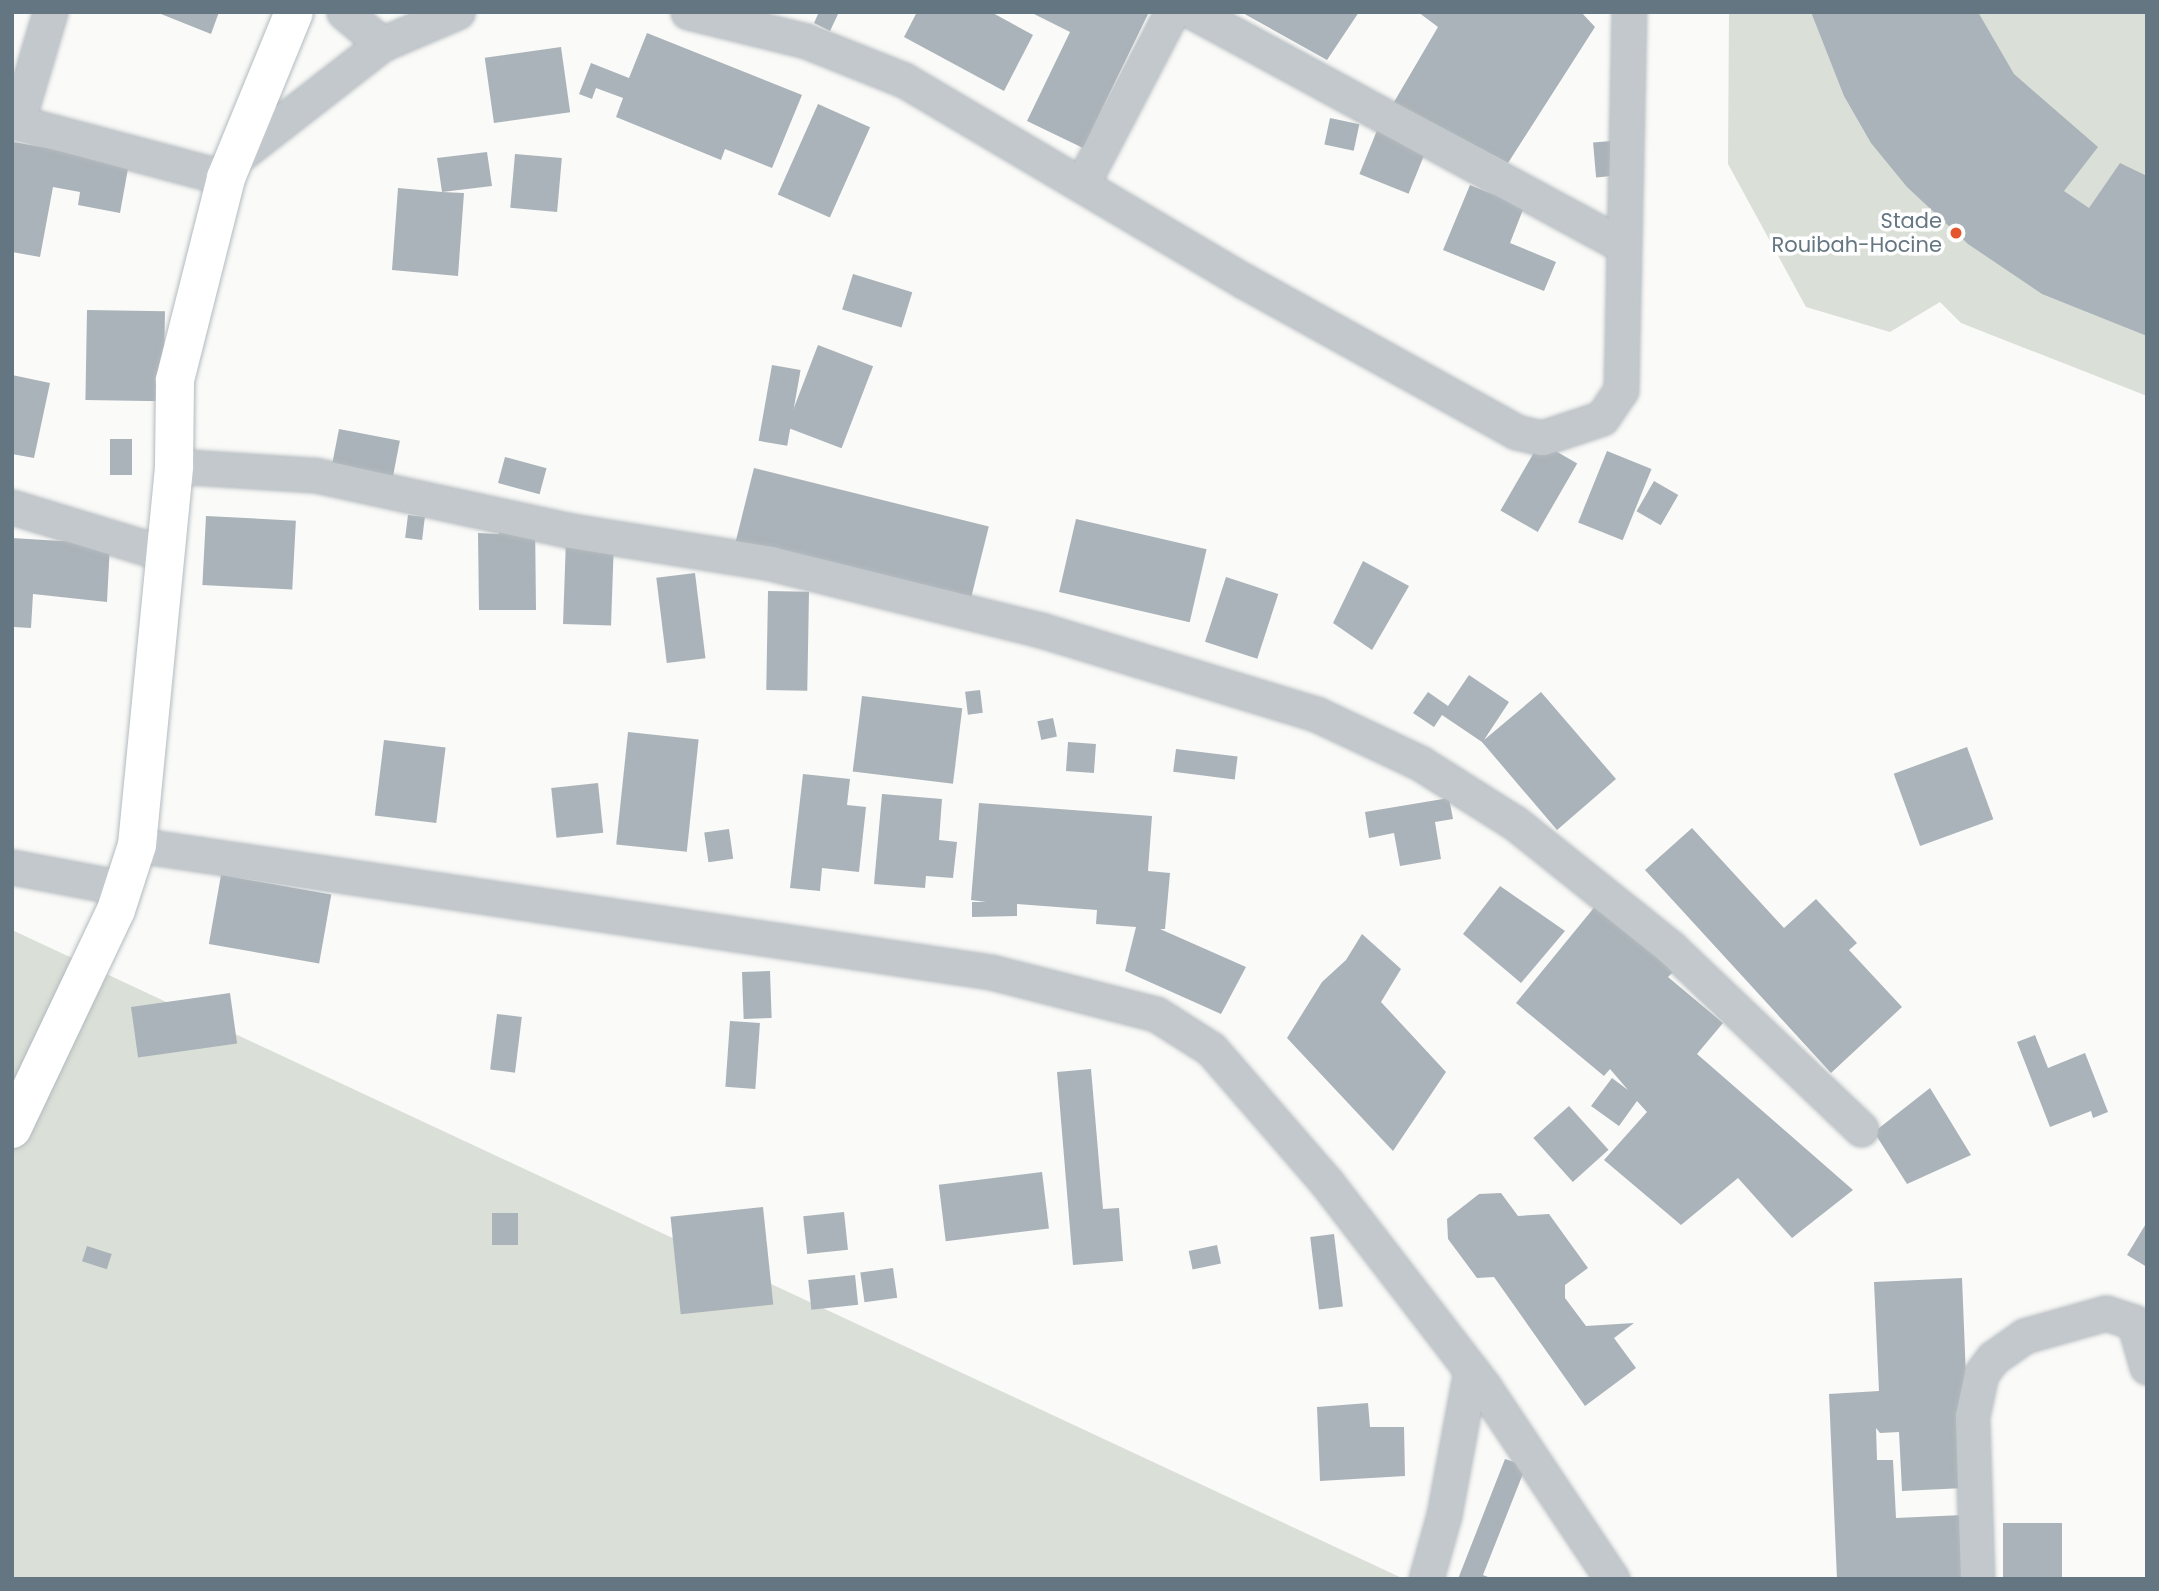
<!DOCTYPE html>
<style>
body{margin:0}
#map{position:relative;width:2159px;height:1591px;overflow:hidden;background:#fafaf8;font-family:Poppins,sans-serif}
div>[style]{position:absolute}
.green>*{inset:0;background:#dadfd7}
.building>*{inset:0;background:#aab3b9;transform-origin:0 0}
.roads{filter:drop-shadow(0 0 2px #b3babf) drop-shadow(0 0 2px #b3babf)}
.street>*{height:33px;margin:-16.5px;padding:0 16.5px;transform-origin:16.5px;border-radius:16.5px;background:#c3c8cc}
.secondary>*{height:38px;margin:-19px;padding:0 19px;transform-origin:19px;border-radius:19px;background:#fff}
.dots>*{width:19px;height:19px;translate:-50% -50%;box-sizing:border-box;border:4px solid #fff;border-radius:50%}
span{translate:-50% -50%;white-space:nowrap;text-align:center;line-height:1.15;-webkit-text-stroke:7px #fff;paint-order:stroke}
.poi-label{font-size:21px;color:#657683}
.right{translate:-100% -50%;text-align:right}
.frame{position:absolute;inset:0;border:14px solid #657683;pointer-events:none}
</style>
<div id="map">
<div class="green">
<div style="clip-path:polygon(1729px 12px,2147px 12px,2147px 396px,1961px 323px,1940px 302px,1890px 332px,1806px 307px,1728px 164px)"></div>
<div style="clip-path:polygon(12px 930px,1404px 1579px,12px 1579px)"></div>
</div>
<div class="building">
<div style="clip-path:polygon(156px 12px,219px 12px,211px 34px)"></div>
<div style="clip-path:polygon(819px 12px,839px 12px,830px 31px,814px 23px)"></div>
<div style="clip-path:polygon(917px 12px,991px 12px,1033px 35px,1004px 91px,904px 37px)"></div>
<div style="clip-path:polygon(1030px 12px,1149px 12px,1083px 148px,1027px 121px,1070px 32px)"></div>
<div style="clip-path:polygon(1241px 12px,1359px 12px,1327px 60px)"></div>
<div style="clip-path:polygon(1418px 12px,1581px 12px,1595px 27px,1508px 163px,1394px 102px,1438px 27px)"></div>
<div style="clip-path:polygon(1811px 12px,1978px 12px,2014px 74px,2098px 147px,2064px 191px,2089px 208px,2120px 163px,2147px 176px,2147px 336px,2042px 294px,1968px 244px,1907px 187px,1871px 143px,1844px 96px)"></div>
<div style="clip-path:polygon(647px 33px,802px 95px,772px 168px,725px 149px,721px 160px,616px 117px,623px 98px,596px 88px,592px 99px,579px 94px,591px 63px,629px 78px)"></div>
<div style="left:561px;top:47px;width:66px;height:77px;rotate:82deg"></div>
<div style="left:818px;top:104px;width:57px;height:99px;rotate:24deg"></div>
<div style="left:1330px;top:118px;width:30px;height:27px;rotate:12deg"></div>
<div style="left:1380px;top:123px;width:53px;height:55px;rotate:22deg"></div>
<div style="left:1611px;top:141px;width:35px;height:18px;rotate:85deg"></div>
<div style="clip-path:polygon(14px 142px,129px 163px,120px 213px,78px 205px,80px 192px,53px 187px,40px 257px,12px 252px)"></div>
<div style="clip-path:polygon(487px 152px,492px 186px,442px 192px,464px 193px,458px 276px,392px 270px,398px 188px,442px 192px,437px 158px)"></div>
<div style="left:515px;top:154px;width:47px;height:54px;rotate:5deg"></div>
<div style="clip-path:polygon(1470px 185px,1524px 207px,1510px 243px,1556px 262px,1544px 291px,1443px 250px)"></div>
<div style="left:853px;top:274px;width:62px;height:37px;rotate:17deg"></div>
<div style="left:87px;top:310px;width:78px;height:90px;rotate:1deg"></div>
<div style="left:818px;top:345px;width:59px;height:88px;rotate:21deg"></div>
<div style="left:772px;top:365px;width:29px;height:77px;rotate:10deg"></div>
<div style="clip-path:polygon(12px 375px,50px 383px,34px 458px,12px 454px)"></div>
<div style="left:339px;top:429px;width:62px;height:48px;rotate:11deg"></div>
<div style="left:110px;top:439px;width:22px;height:36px"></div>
<div style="left:1540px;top:442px;width:43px;height:79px;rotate:30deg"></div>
<div style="left:1607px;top:451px;width:48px;height:77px;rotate:22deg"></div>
<div style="left:505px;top:457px;width:43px;height:27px;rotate:15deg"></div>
<div style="left:754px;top:468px;width:242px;height:77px;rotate:14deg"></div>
<div style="left:1654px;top:481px;width:28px;height:35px;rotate:30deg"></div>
<div style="left:408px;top:515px;width:17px;height:23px;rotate:7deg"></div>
<div style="left:206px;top:516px;width:90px;height:69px;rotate:3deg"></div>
<div style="clip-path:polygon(499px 519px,535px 519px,536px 610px,479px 610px,478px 533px,499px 534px)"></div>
<div style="left:1076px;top:519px;width:134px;height:75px;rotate:13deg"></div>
<div style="clip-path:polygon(12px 538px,110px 544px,107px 602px,33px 594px,31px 628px,14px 627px)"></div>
<div style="left:566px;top:539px;width:48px;height:85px;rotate:2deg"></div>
<div style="clip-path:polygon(1363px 561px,1409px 586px,1372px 650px,1333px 623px)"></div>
<div style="left:695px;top:573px;width:86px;height:39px;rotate:83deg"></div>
<div style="left:1226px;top:577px;width:55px;height:68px;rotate:18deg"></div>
<div style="left:768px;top:591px;width:41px;height:99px;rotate:1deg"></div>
<div style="clip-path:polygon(1469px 675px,1509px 702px,1484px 740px,1541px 692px,1616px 779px,1557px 830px,1482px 742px,1442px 715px,1434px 727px,1413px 713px,1428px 692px,1448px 706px)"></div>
<div style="left:980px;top:690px;width:23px;height:15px;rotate:83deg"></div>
<div style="left:862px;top:696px;width:101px;height:76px;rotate:7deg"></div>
<div style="left:1053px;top:718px;width:19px;height:16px;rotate:78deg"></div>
<div style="left:628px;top:732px;width:71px;height:113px;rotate:6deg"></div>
<div style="left:384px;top:740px;width:62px;height:76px;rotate:7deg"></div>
<div style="left:1068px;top:742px;width:28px;height:29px;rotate:4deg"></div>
<div style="left:1967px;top:747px;width:77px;height:78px;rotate:70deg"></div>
<div style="left:1176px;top:749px;width:62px;height:23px;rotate:7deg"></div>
<div style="clip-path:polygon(803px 774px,850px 779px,847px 805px,866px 807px,859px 872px,822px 868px,820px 891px,790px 888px)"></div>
<div style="left:598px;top:783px;width:50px;height:47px;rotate:84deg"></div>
<div style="clip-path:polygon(882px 794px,942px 799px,939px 840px,957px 842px,953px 878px,926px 876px,925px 888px,874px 884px)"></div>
<div style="clip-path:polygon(1449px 798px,1453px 819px,1435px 822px,1441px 859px,1400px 866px,1394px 833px,1369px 838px,1365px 812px)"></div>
<div style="clip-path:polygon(979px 803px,1152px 816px,1148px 871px,1170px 873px,1165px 929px,1160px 929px,1246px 967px,1221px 1014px,1125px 971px,1136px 927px,1096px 924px,1097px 910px,1017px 904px,1017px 916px,972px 917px,972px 902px,986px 902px,971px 900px)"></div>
<div style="clip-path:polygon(1692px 828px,1784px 928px,1816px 899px,1857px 943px,1849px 950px,1902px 1007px,1831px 1073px,1645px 870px)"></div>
<div style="left:729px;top:829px;width:30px;height:25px;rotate:82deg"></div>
<div style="left:221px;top:875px;width:112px;height:70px;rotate:10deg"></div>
<div style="clip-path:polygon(1500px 886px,1565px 931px,1521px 983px,1463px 934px)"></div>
<div style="clip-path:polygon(1597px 904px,1676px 969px,1668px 977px,1723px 1023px,1697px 1054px,1853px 1190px,1792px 1238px,1738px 1178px,1681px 1225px,1604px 1160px,1647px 1112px,1637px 1101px,1619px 1126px,1591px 1106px,1612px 1078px,1628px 1090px,1610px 1069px,1604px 1076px,1516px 1003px)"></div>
<div style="clip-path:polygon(1362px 934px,1401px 969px,1381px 1002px,1446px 1072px,1393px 1151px,1287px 1038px,1322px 982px,1346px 960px)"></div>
<div style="left:770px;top:971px;width:47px;height:28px;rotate:88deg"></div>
<div style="left:230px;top:993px;width:51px;height:100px;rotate:82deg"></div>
<div style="left:497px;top:1014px;width:25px;height:56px;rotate:7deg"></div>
<div style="left:730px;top:1021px;width:30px;height:66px;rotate:4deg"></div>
<div style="clip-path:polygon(2035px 1035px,2048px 1068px,2085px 1053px,2108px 1112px,2093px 1118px,2091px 1111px,2050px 1127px,2017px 1042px)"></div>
<div style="clip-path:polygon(1091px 1069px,1103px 1209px,1119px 1208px,1123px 1261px,1073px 1265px,1057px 1072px)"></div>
<div style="clip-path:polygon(1930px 1088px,1971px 1155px,1907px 1184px,1874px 1132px)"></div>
<div style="left:1569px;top:1106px;width:59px;height:48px;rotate:48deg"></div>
<div style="left:1042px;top:1172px;width:57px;height:104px;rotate:83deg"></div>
<div style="clip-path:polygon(1501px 1193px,1518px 1216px,1549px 1214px,1588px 1268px,1565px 1285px,1565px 1298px,1586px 1326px,1634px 1323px,1614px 1338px,1636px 1368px,1585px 1406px,1494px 1277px,1477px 1278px,1448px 1239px,1447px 1219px,1479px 1194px)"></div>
<div style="left:763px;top:1207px;width:98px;height:93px;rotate:84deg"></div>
<div style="left:844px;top:1212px;width:38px;height:41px;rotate:84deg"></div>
<div style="left:492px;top:1213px;width:26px;height:32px"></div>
<div style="clip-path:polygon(2147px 1222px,2147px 1267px,2127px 1255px)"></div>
<div style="left:1334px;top:1234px;width:73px;height:24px;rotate:83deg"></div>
<div style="left:1217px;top:1245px;width:19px;height:29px;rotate:78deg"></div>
<div style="left:87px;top:1246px;width:26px;height:16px;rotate:18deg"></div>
<div style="left:893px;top:1268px;width:30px;height:33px;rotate:82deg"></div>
<div style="left:855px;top:1275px;width:30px;height:47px;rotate:84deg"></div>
<div style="clip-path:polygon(1962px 1278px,1968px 1427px,1964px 1488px,1902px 1491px,1899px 1432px,1880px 1433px,1876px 1428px,1877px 1460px,1893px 1460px,1896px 1518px,1963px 1515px,1966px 1579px,1837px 1579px,1829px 1394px,1879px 1391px,1874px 1282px)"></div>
<div style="clip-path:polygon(1368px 1403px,1370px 1427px,1404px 1427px,1405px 1476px,1320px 1481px,1317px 1407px)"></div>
<div style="clip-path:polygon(1505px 1459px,1526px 1466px,1483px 1575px,1493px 1579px,1458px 1579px)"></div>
<div style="left:2003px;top:1523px;width:59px;height:56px"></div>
</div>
<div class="roads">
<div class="street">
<div style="left:344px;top:12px;width:50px;rotate:40.1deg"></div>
<div style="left:688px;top:12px;width:122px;rotate:13.8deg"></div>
<div style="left:806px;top:41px;width:105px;rotate:21.7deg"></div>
<div style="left:904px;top:80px;width:395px;rotate:30.6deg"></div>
<div style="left:1244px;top:281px;width:311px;rotate:29deg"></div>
<div style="left:1516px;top:432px;width:27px;rotate:13deg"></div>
<div style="left:1542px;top:438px;width:63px;rotate:-18.4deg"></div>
<div style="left:1602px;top:418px;width:34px;rotate:-56deg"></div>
<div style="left:1621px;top:390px;width:378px;rotate:-88.8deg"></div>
<div style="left:1193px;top:12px;width:490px;rotate:28.5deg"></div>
<div style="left:12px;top:121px;width:221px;rotate:14.9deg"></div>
<div style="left:17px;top:123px;width:116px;rotate:-73.4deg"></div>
<div style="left:233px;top:160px;width:189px;rotate:-37.9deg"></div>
<div style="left:382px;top:44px;width:82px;rotate:-23.1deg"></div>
<div style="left:1083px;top:182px;width:192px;rotate:-62.4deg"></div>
<div style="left:174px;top:466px;width:141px;rotate:3.7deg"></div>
<div style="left:315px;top:475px;width:262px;rotate:12.3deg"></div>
<div style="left:571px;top:531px;width:202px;rotate:9.1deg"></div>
<div style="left:770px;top:563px;width:279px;rotate:13.9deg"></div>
<div style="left:1041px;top:630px;width:288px;rotate:17deg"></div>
<div style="left:1316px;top:714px;width:115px;rotate:25.2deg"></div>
<div style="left:1420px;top:763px;width:112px;rotate:32.3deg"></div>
<div style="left:1515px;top:823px;width:201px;rotate:38.7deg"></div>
<div style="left:1672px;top:949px;width:261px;rotate:43.6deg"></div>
<div style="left:12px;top:507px;width:161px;rotate:17deg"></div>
<div style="left:137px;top:845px;width:863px;rotate:8.46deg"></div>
<div style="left:991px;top:972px;width:170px;rotate:14.3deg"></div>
<div style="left:1156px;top:1014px;width:65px;rotate:32.5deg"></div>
<div style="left:1211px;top:1049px;width:177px;rotate:49.1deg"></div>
<div style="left:1327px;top:1183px;width:257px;rotate:52.4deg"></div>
<div style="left:1484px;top:1387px;width:231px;rotate:56.3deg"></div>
<div style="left:12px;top:867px;width:113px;rotate:10.7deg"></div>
<div style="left:1426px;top:1579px;width:66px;rotate:-74.3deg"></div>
<div style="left:1444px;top:1515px;width:148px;rotate:-79.5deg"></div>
<div style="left:1977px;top:1579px;width:163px;rotate:-91.8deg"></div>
<div style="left:1972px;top:1416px;width:43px;rotate:-77.9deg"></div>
<div style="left:1981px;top:1374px;width:20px;rotate:-53deg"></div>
<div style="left:1993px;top:1358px;width:38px;rotate:-35deg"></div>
<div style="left:2024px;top:1336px;width:85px;rotate:-15.7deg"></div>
<div style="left:2106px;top:1313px;width:29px;rotate:18deg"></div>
<div style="left:2134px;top:1322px;width:47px;rotate:73.9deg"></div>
</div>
<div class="secondary">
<div style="left:12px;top:1129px;width:242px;rotate:-64.6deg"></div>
<div style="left:116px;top:910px;width:68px;rotate:-72.1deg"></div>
<div style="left:137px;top:845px;width:381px;rotate:-84.4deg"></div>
<div style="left:174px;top:466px;width:86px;rotate:-89.3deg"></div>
<div style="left:175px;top:380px;width:208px;rotate:-75.8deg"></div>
<div style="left:226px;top:178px;width:179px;rotate:-67.7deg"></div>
</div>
</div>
<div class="dots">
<div style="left:1956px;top:233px;background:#e4572e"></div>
</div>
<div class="poi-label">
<span class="right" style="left:1942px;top:233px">Stade<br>Rouibah-Hocine</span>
</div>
<div class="frame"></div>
</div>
